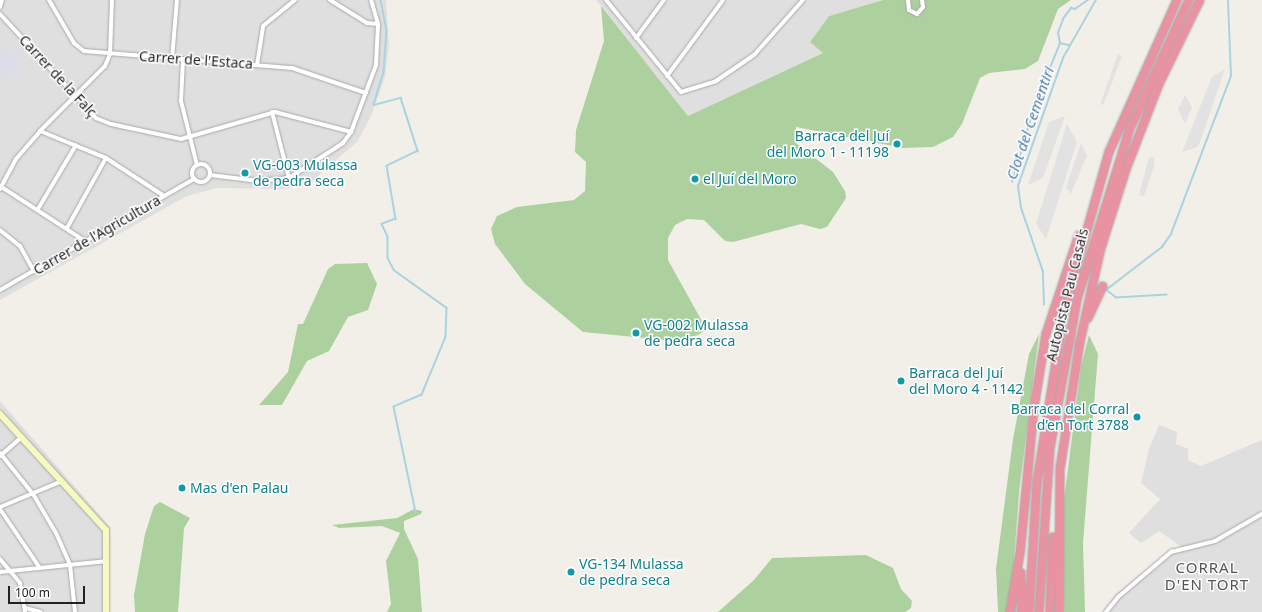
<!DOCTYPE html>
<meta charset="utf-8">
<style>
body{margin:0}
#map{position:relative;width:1262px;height:612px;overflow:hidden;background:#f2efe9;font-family:"Noto Sans",sans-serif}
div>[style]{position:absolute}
.residential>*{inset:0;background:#e0dfdf}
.forest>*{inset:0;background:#add19e}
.parking>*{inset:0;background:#e2e2e2}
.plaza>*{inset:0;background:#dddde8}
.stream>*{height:1.5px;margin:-0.75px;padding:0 0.75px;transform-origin:0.75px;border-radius:0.75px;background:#aad3df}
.roads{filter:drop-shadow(0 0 1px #a9a9a9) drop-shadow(0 0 1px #a9a9a9)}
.street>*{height:4px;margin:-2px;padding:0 2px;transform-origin:2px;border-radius:2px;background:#fff}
.street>.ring{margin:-2px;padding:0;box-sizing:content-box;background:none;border:4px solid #fff;border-radius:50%}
.secondary>*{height:6px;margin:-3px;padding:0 3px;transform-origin:3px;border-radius:3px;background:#f7fabf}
.highway>*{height:8px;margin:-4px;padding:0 4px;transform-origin:4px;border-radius:4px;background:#e892a2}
.dots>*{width:11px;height:11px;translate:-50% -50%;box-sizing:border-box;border:2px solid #fff;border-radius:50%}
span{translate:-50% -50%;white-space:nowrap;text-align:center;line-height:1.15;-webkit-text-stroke:3px #fff;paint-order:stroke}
.street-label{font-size:14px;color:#222}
.culture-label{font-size:14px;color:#0d838f}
.right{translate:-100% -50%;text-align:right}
.left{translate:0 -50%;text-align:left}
.water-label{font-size:15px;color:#4a7aab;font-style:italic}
.neighbourhood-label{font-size:15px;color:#555;letter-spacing:1px}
.scale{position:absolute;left:8px;top:586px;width:77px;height:18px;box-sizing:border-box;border:2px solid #222;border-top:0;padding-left:5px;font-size:12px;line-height:14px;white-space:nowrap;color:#222;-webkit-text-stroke:3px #fff;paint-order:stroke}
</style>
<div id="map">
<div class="residential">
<div style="clip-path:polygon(0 0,386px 0,389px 45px,385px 77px,371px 116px,357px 142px,312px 181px,286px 189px,216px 188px,187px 196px,0 300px)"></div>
<div style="clip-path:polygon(596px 0,883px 0,829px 16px,810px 42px,823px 53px,688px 116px)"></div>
<div style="clip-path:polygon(0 401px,110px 527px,109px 612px,0 612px)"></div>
<div style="clip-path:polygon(1159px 425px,1177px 432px,1176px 444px,1188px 449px,1188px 460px,1201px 466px,1262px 440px,1262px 612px,1102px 612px,1115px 595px,1172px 549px,1183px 548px,1159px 531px,1141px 543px,1129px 533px,1160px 499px,1141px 483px,1149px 449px)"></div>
</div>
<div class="forest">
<div style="clip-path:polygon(883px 0,1071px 0,1058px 9px,1038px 61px,1025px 69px,989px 73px,980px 78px,962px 124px,953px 137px,933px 147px,903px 148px,796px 127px,796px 143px,833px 172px,845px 191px,846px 198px,827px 227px,820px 229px,801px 224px,733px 242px,725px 241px,704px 220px,687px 219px,675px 225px,668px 238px,668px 260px,703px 323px,704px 331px,698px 335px,676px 341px,583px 332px,525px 284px,495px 244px,491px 229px,497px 216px,517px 207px,574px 200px,585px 191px,586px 162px,575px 152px,576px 130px,604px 41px,601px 6px,688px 116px,823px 53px,810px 42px,829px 16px)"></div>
<div style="clip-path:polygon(367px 263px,377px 284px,368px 310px,348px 317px,329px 351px,307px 361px,282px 405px,259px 405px,288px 372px,298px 324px,303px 324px,328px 269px,335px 264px)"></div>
<div style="clip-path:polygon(1039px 334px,1019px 492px,1014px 560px,1016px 612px,998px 612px,996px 569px,1013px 439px,1029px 354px)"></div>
<div style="clip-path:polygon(1089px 335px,1098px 354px,1083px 543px,1085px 612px,1056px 612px,1064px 500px,1081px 367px)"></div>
<div style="clip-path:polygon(160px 502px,190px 518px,184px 528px,178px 612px,135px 612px,134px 595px,145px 534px,154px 506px)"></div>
<div style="clip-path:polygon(414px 509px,422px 511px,421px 514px,404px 521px,404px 529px,418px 559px,422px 612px,387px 612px,391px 604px,386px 561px,400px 533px,382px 526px,339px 528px,332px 525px,397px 518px)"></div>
<div style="clip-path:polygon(866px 555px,893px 568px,901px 589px,912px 601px,911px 608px,905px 612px,718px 612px,754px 580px,772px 558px)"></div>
</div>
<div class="parking">
<div style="clip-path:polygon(1118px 54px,1122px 56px,1104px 104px,1100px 105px)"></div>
<div style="clip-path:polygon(1225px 69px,1200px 142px,1197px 147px,1182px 152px,1212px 77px)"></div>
<div style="clip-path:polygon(1185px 95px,1192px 107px,1185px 124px,1178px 109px)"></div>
<div style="clip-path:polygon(1065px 116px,1043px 178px,1028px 185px,1049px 122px)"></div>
<div style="clip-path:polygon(1067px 124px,1077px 142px,1046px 239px,1036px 224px)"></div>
<div style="clip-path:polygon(1081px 143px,1087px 155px,1071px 194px,1066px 187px)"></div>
<div style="clip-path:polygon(1149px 157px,1154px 157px,1154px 166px,1144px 196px,1139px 195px)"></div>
</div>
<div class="plaza">
<div style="clip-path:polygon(0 44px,10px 55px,22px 45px,26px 49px,16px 59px,22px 69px,0 83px)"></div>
</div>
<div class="stream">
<div style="left:381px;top:0;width:31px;rotate:79deg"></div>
<div style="left:387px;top:30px;width:42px;rotate:94.1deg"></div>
<div style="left:384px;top:72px;width:34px;rotate:107deg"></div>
<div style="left:374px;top:105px;width:28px;rotate:-15deg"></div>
<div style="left:401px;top:98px;width:56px;rotate:72.2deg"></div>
<div style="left:418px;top:151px;width:34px;rotate:154deg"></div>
<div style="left:387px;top:166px;width:54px;rotate:80.4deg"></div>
<div style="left:396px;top:219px;width:15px;rotate:160deg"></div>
<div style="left:382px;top:224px;width:14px;rotate:65deg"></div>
<div style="left:388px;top:237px;width:21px;rotate:90deg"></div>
<div style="left:388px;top:258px;width:13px;rotate:63deg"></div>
<div style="left:394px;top:270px;width:65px;rotate:35.6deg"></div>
<div style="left:447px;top:308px;width:29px;rotate:92deg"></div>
<div style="left:446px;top:337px;width:63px;rotate:112.5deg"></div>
<div style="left:422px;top:395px;width:30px;rotate:157deg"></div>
<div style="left:394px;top:407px;width:107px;rotate:78.2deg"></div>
<div style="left:1060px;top:43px;width:9px;rotate:13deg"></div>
<div style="left:1012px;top:182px;width:80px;rotate:-73.4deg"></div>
<div style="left:1035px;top:105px;width:67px;rotate:-68deg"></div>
<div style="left:1060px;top:43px;width:10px;rotate:-101deg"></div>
<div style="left:1058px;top:33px;width:15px;rotate:-70deg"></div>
<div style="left:1063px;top:19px;width:14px;rotate:-54deg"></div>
<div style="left:1071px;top:8px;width:4px;rotate:14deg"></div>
<div style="left:1075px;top:9px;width:16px;rotate:-35deg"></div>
<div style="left:1167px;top:295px;width:51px;rotate:176.6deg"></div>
<div style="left:1116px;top:298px;width:13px;rotate:-141deg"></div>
<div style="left:1106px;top:290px;width:71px;rotate:-37.5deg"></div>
<div style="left:1162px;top:247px;width:16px;rotate:-55deg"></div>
<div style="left:1171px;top:234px;width:169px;rotate:-69.2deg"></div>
<div style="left:1231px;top:76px;width:76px;rotate:-92.3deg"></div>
<div style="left:1044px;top:305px;width:33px;rotate:-92deg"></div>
<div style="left:1043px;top:272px;width:68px;rotate:-109deg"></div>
<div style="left:1021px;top:208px;width:22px;rotate:-98deg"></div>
<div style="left:1018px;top:186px;width:136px;rotate:-70.6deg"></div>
<div style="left:1063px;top:58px;width:67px;rotate:-60.4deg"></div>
</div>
<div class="roads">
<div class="street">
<div style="left:49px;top:0;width:50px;rotate:59.8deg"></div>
<div style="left:74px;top:43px;width:13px;rotate:39deg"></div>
<div style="left:84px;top:51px;width:209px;rotate:4.7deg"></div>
<div style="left:292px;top:68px;width:78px;rotate:18.7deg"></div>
<div style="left:330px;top:0;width:44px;rotate:31.9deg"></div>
<div style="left:367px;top:23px;width:11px;rotate:5deg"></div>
<div style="left:606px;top:0;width:119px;rotate:50.8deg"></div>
<div style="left:681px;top:92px;width:37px;rotate:-17deg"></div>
<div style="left:716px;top:81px;width:46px;rotate:-34.4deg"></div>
<div style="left:754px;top:55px;width:74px;rotate:-48.3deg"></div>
<div style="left:908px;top:0;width:10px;rotate:84deg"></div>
<div style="left:909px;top:10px;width:9px;rotate:27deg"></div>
<div style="left:917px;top:14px;width:9px;rotate:-49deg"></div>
<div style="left:923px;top:7px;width:7px;rotate:-98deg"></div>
<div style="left:0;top:7px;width:7px;rotate:-74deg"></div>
<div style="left:0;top:14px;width:142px;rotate:47.3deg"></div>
<div style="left:96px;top:118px;width:16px;rotate:22deg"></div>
<div style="left:111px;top:124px;width:72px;rotate:12.1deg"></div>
<div style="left:181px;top:139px;width:98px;rotate:-16deg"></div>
<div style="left:275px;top:112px;width:79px;rotate:14.7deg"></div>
<div style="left:636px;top:38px;width:47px;rotate:-53.6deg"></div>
<div style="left:172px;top:59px;width:59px;rotate:-85.2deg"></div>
<div style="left:183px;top:60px;width:41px;rotate:92.8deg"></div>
<div style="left:181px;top:101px;width:66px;rotate:76deg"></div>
<div style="left:257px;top:65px;width:39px;rotate:-81deg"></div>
<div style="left:263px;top:26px;width:41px;rotate:-39.1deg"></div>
<div style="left:667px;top:76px;width:94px;rotate:-53.6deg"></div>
<div style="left:272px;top:112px;width:68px;rotate:75.6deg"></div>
<div style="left:40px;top:131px;width:71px;rotate:22.2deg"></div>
<div style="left:106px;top:158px;width:69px;rotate:33.2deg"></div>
<div class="ring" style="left:192px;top:164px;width:14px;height:14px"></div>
<div style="left:210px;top:175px;width:49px;rotate:7deg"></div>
<div style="left:259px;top:181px;width:30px;rotate:-6deg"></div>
<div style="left:289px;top:178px;width:64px;rotate:-32.9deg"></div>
<div style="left:343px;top:143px;width:14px;rotate:-54deg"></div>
<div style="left:351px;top:132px;width:72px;rotate:-69.5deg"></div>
<div style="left:376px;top:65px;width:41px;rotate:-87.2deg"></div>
<div style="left:378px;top:24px;width:25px;rotate:-106deg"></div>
<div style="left:0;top:186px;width:101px;rotate:32.9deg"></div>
<div style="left:0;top:189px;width:34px;rotate:-62deg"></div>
<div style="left:16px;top:159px;width:37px;rotate:-49deg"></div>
<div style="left:40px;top:131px;width:92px;rotate:-45deg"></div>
<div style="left:105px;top:66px;width:13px;rotate:-67deg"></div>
<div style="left:110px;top:54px;width:54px;rotate:-87.9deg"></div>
<div style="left:38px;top:209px;width:74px;rotate:-59.3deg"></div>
<div style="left:67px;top:228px;width:80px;rotate:-60.9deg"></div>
<div style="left:0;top:230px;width:26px;rotate:39deg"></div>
<div style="left:20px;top:246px;width:29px;rotate:61deg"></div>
<div style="left:0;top:290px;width:224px;rotate:-29.8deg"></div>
<div style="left:0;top:453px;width:53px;rotate:51.2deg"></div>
<div style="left:33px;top:494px;width:45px;rotate:59.5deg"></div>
<div style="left:56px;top:533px;width:35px;rotate:66deg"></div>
<div style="left:70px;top:565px;width:47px;rotate:83.9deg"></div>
<div style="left:0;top:456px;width:28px;rotate:-41deg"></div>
<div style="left:0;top:507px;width:67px;rotate:-22.8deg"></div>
<div style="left:0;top:509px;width:71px;rotate:55.9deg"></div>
<div style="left:0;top:559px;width:31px;rotate:50deg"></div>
<div style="left:20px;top:583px;width:29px;rotate:80deg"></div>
<div style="left:0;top:572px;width:108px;rotate:-5.9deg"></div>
<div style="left:25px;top:608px;width:16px;rotate:14deg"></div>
<div style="left:1106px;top:612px;width:19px;rotate:-51deg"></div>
<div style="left:1118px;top:597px;width:70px;rotate:-40.3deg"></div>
<div style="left:1171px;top:552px;width:45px;rotate:-14deg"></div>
<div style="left:1215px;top:541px;width:54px;rotate:-29.9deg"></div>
</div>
<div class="secondary">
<div style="left:0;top:414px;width:157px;rotate:47.6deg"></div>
<div style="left:106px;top:530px;width:82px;rotate:90deg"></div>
</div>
<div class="highway">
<div style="left:1088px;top:318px;width:35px;rotate:-65deg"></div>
<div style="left:1079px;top:346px;width:97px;rotate:-77.5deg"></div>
<div style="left:1100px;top:251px;width:86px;rotate:-72.4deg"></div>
<div style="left:1126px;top:169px;width:91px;rotate:-68.8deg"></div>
<div style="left:1159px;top:84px;width:93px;rotate:-64deg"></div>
<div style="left:1021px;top:573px;width:39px;rotate:90deg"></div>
<div style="left:1010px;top:612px;width:60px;rotate:-80.4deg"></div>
<div style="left:1020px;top:553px;width:147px;rotate:-84.5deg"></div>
<div style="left:1034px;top:407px;width:74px;rotate:-80.7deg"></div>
<div style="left:1046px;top:334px;width:104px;rotate:-71.6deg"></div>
<div style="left:1029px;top:612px;width:130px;rotate:-86.5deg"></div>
<div style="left:1037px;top:482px;width:172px;rotate:-81deg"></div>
<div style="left:1064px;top:312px;width:166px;rotate:-74.3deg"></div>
<div style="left:1109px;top:152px;width:167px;rotate:-65.9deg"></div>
<div style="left:1039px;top:612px;width:164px;rotate:-86.2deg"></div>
<div style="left:1050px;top:448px;width:151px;rotate:-79.7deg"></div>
<div style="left:1077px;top:299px;width:179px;rotate:-72.8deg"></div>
<div style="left:1130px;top:128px;width:141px;rotate:-65.3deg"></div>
<div style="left:1050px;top:612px;width:75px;rotate:-87.7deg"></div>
<div style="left:1059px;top:612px;width:143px;rotate:-89.6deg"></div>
<div style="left:1060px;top:469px;width:130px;rotate:-81.1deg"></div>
</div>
</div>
<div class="dots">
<div style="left:897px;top:144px;background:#0f9aa8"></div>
<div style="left:245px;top:173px;background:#0f9aa8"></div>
<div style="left:695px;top:179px;background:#0f9aa8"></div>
<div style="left:636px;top:333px;background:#0f9aa8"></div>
<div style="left:901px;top:381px;background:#0f9aa8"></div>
<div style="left:1137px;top:417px;background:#0f9aa8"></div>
<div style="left:182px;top:488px;background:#0f9aa8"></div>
<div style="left:571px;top:572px;background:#0f9aa8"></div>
</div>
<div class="street-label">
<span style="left:196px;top:60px;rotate:4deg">Carrer de l'Estaca</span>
<span style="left:58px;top:76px;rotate:47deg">Carrer de la Falç</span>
<span style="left:97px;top:235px;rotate:-30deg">Carrer de l'Agricultura</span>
<span style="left:1067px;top:295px;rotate:-76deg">Autopista Pau Casals</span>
</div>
<div class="culture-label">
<span class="right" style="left:889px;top:144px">Barraca del Juí<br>del Moro 1 - 11198</span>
<span class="left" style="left:253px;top:173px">VG-003 Mulassa<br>de pedra seca</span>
<span class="left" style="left:703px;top:179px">el Juí del Moro</span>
<span class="left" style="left:644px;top:333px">VG-002 Mulassa<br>de pedra seca</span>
<span class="left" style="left:909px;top:381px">Barraca del Juí<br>del Moro 4 - 1142</span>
<span class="right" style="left:1129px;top:417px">Barraca del Corral<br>d’en Tort 3788</span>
<span class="left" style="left:190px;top:488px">Mas d'en Palau</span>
<span class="left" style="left:579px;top:572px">VG-134 Mulassa<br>de pedra seca</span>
</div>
<div class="water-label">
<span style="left:1030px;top:123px;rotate:-71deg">Clot del Cementiri</span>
</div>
<div class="neighbourhood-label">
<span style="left:1207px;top:576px">CORRAL<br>D'EN TORT</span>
</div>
<div class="scale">100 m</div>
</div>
